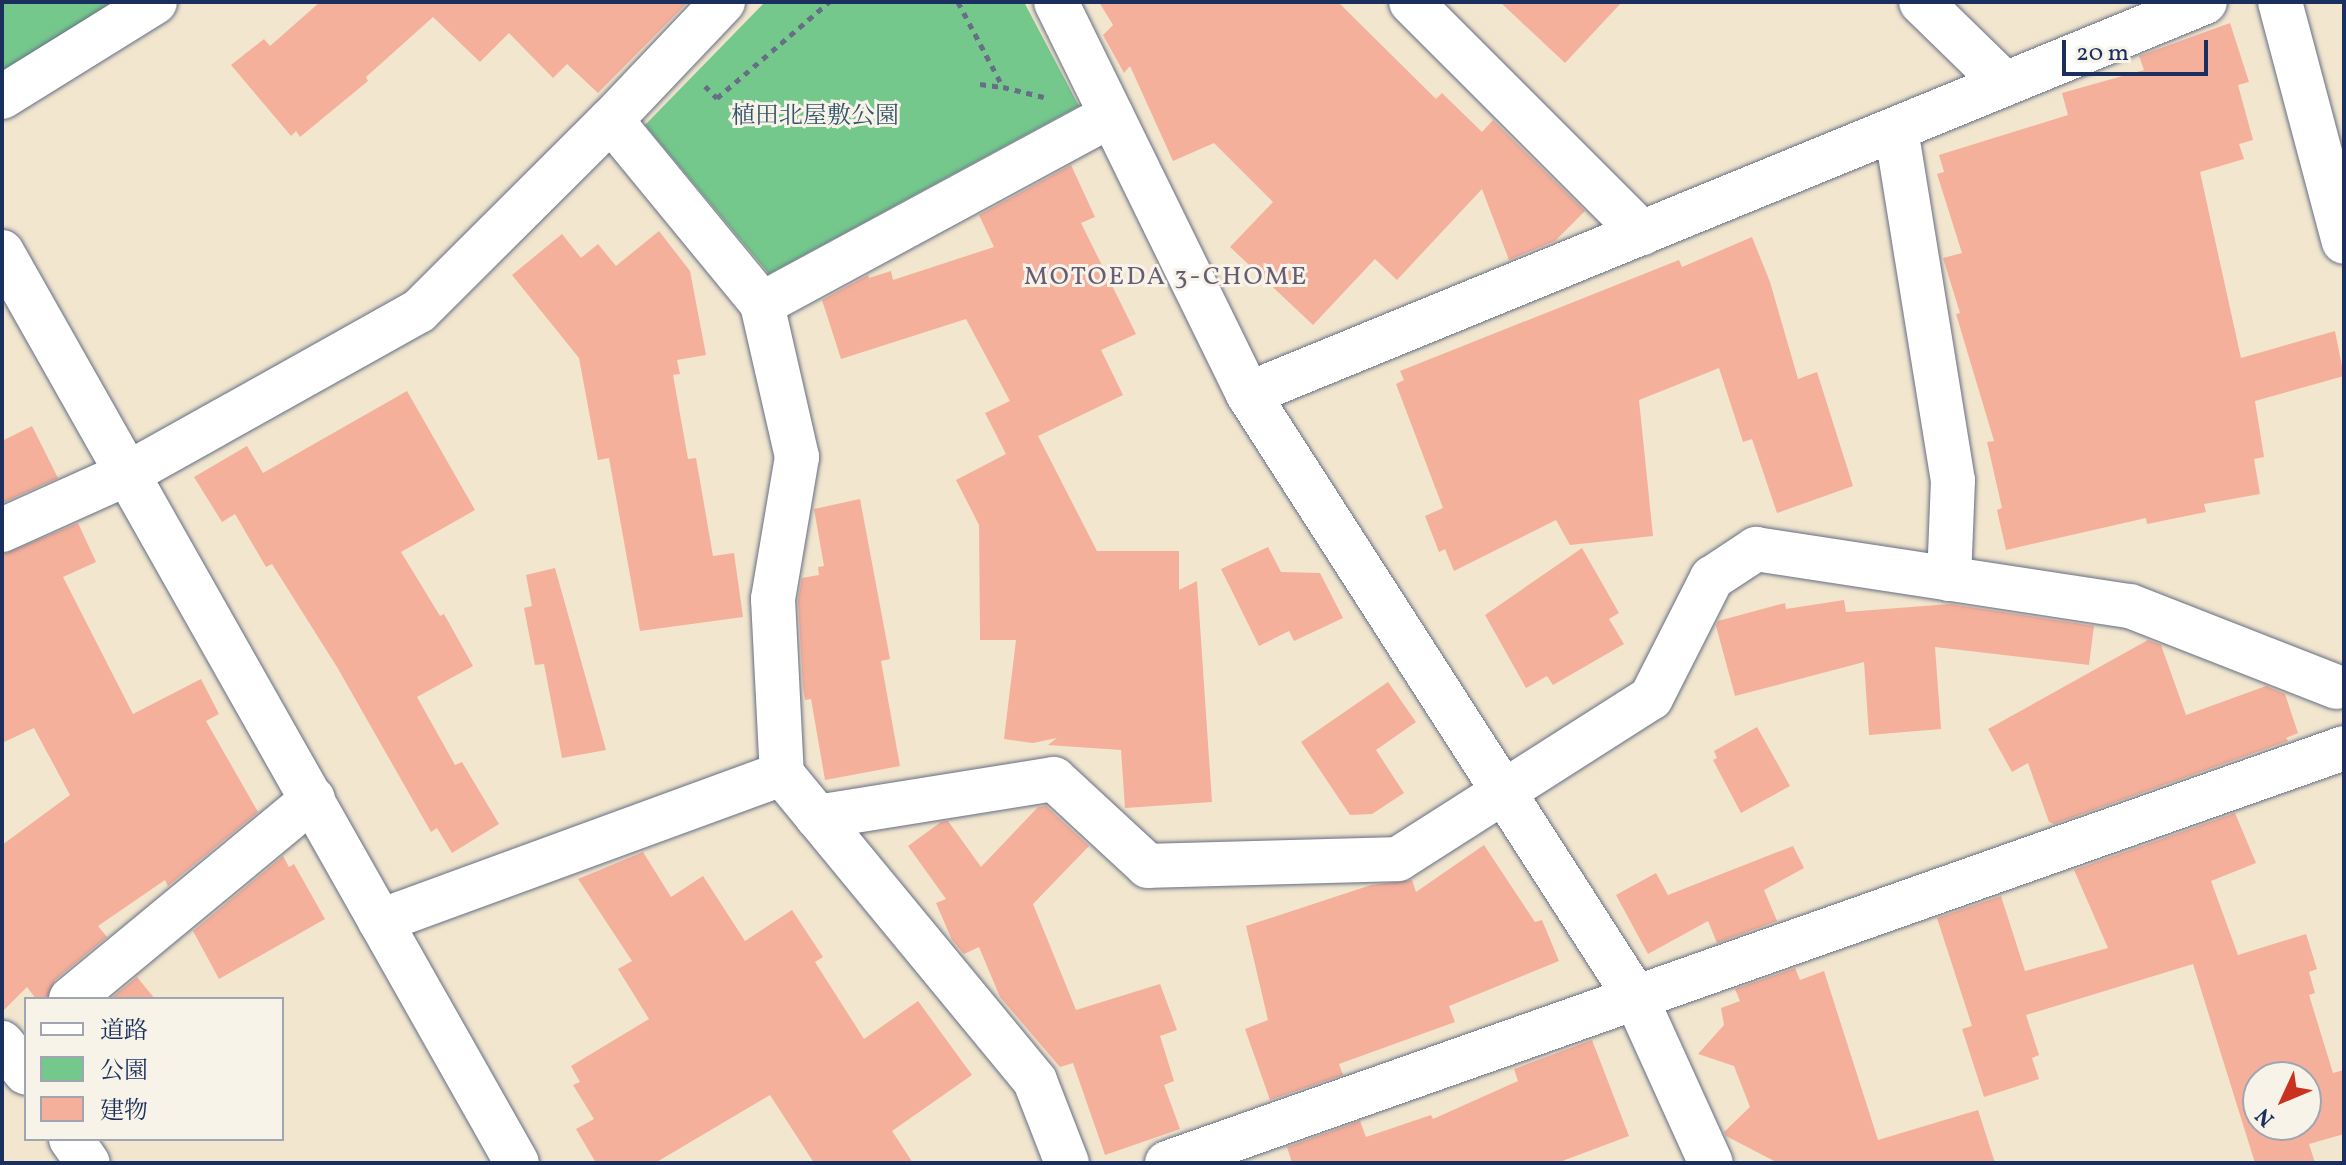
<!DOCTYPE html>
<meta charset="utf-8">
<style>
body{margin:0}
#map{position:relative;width:2346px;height:1165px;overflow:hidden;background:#f2e6ce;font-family:Vollkorn,"Noto Serif JP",serif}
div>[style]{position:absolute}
.green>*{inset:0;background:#75c88c}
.building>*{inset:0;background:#f5b09b}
.path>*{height:5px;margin-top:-2.5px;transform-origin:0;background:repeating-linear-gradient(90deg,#666f85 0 6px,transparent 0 12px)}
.roads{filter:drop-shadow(0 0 2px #666f85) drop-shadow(0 0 2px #666f85)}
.minor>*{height:44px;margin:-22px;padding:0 22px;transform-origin:22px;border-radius:22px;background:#fff}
span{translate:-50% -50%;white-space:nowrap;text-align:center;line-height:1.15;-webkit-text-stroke:6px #f7f3e8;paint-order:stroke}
.park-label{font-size:24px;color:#32556a}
.neighbourhood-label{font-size:26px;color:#675c73;letter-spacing:2px}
.frame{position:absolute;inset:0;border:4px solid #1b2f5e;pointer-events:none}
.legend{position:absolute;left:24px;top:997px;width:260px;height:144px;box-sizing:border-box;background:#f7f3e8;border:2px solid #9fa5b1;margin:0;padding:10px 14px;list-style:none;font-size:24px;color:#1b2f5e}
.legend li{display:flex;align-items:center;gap:16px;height:40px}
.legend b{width:40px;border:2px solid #9fa5b1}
.north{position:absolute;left:2242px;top:1061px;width:80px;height:80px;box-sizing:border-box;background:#f7f3e8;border:2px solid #9fa5b1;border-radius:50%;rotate:226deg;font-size:22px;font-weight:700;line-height:32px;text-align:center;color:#1b2f5e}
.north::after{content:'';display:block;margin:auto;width:28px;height:36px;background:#c8321e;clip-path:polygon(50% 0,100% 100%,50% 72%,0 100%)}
.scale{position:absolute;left:2062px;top:40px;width:146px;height:36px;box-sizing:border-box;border:4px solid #1b2f5e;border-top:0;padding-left:10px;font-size:24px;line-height:28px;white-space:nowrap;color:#1b2f5e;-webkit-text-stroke:6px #f7f3e8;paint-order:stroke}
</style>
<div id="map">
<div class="green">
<div style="clip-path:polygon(2px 2px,112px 2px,2px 73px)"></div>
<div style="clip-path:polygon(765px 2px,1024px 2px,1079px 106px,769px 274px,645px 125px)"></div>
</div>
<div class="building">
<div style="clip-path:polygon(320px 2px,688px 2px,598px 93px,567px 64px,553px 78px,509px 33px,480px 62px,433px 17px,366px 77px,368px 81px,300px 137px,296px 131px,291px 136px,231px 65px,264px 39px,270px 46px)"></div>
<div style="clip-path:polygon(1099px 2px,1338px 2px,1436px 99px,1442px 93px,1482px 132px,1493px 120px,1585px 211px,1555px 241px,1509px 260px,1482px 189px,1397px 280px,1375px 259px,1313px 325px,1230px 247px,1273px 202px,1214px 143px,1173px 161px,1130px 66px,1124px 73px,1103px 35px,1113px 25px)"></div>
<div style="clip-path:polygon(1500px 2px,1622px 2px,1565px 63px)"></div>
<div style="clip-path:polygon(2230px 23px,2249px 82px,2238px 85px,2253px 140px,2239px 144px,2244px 159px,2200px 172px,2241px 358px,2335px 331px,2344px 376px,2255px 401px,2264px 457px,2254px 459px,2260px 494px,2204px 504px,2206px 512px,2147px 524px,2146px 518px,2006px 550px,1997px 510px,2002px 508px,1987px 442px,1994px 441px,1956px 314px,1960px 313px,1943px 258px,1962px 253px,1937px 174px,1944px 172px,1939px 155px,2068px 115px,2062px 93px,2144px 70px,2139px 56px)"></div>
<div style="clip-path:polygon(1071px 165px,1095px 217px,1081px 223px,1136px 334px,1101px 350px,1123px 395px,1038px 436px,1097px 551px,1179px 551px,1179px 590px,1197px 581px,1212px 802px,1125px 808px,1121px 750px,1048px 745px,1057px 738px,1033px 743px,1004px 739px,1016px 640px,980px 640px,979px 525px,956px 480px,1006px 454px,985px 413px,1010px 401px,966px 319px,841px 359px,822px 300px,868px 275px,869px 278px,891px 271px,893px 280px,994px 247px,979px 215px)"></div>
<div style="clip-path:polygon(659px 231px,690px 271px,706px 355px,677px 360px,680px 374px,673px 375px,688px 459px,696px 458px,713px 556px,734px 553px,743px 617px,640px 631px,609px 458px,598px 460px,579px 358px,512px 275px,562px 234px,581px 258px,598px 244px,616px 266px)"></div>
<div style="clip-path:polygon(1752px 237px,1770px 282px,1798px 379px,1817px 372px,1853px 486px,1777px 513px,1752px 439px,1743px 442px,1719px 368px,1639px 400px,1653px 536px,1570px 545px,1556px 520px,1454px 571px,1445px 549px,1439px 552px,1425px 516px,1443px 508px,1396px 384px,1404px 380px,1400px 371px,1679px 260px,1682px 267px)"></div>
<div style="clip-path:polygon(407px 391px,475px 510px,401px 552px,440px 616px,444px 614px,473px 666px,417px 697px,455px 765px,462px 762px,499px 824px,452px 853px,437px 828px,431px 832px,337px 667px,272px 564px,266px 567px,235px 514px,222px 522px,194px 477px,247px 446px,263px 473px)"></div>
<div style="clip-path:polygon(32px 426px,58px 478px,2px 503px,2px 441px)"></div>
<div style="clip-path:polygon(860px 499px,890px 659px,881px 661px,900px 766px,825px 780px,811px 699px,805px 700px,803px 687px,798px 600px,802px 578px,819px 575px,818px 567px,824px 566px,814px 509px)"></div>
<div style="clip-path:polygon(78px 523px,96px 562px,63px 577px,133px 714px,201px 679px,219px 714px,206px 721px,258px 812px,168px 886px,165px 880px,98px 926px,107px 937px,55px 980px,47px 999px,36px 999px,27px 987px,2px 1012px,2px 845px,70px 795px,34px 728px,2px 743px,2px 555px)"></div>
<div style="clip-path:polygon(1268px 547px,1281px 572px,1320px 573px,1343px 618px,1294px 641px,1289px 631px,1259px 646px,1221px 569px)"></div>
<div style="clip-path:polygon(1582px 548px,1619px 613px,1609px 619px,1624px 644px,1553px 685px,1547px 676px,1526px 688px,1485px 615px)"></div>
<div style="clip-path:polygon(555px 568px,606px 750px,562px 758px,544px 664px,535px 665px,524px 608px,532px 606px,526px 575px)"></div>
<div style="clip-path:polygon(1844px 600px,1846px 612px,1950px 604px,2094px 626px,2089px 665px,1935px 647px,1941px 729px,1869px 735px,1864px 662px,1735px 696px,1716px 626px,1718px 621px,1785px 603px,1786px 609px)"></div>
<div style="clip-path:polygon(2148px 640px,2161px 645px,2186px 715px,2266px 686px,2285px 694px,2298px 733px,2286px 738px,2288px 741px,2054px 824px,2049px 822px,2028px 763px,2012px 772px,1988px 729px)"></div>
<div style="clip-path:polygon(1388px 682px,1416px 722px,1376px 750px,1404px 793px,1372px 814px,1350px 815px,1301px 742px)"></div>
<div style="clip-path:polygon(1757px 727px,1790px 786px,1741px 813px,1713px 760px,1717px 758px,1714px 751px)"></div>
<div style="clip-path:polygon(1046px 806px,1089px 846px,1033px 904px,1076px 1010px,1160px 984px,1177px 1030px,1160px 1036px,1174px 1081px,1164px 1085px,1180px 1129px,1105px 1155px,1073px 1063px,1060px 1067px,1000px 997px,979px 947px,964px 954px,952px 940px,936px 903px,946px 899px,908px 846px,941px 822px,948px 821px,981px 867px,1038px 807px)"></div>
<div style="clip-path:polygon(evenodd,2235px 813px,2256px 863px,2211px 881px,2238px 955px,2306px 934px,2317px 969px,2309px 972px,2315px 993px,2309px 995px,2333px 1073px,2344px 1070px,2344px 1134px,2309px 1144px,2315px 1163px,2255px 1163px,2193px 964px,2026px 1015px,2039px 1055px,2032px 1058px,2039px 1079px,1984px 1097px,1962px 1029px,1972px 1026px,1937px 918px,2001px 896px,2025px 971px,2108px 948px,2074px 870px,2235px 813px,2258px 1077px,2306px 1077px,2306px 1125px,2258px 1125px,2258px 1077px)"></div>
<div style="clip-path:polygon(1484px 845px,1535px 922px,1542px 920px,1559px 961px,1449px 1006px,1455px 1022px,1339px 1064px,1343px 1075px,1270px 1100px,1245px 1029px,1268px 1020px,1246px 926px,1371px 885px,1412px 880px,1416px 892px)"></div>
<div style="clip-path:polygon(1793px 846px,1804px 868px,1764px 890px,1777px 921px,1717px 943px,1708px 921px,1648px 954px,1616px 895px,1656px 873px,1668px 895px)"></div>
<div style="clip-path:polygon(643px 852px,671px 897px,703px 876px,745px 941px,792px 910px,823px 957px,815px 962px,864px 1039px,918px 1001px,972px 1075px,892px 1131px,913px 1163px,814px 1163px,770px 1095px,655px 1163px,596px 1163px,576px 1129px,594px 1119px,573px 1085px,580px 1082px,571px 1066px,649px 1019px,618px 969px,632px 961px,578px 879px)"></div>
<div style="clip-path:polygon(283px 856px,289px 867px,294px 864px,325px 919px,219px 979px,193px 931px)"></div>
<div style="clip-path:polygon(1795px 968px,1800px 980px,1824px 971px,1878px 1140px,1978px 1110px,1995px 1163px,1778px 1163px,1726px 1136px,1724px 1132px,1750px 1107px,1734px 1066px,1698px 1054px,1724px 1025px,1721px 1008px,1740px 1001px,1735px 989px)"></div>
<div style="clip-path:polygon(137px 977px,155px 999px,110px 999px)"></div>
<div style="clip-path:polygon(1592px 1040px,1629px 1136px,1557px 1163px,1292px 1163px,1287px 1147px,1360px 1121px,1366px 1137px,1431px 1115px,1433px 1119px,1518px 1081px,1514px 1069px)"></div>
</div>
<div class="path">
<div style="left:958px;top:2px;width:96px;rotate:62.1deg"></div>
<div style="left:1003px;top:87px;width:42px;rotate:13.7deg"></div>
<div style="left:980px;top:84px;width:22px;rotate:8deg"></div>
<div style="left:705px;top:86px;width:17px;rotate:45deg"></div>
<div style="left:717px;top:98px;width:148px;rotate:-40.6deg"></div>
</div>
<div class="roads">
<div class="minor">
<div style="left:1056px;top:2px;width:436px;rotate:63.9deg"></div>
<div style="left:1248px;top:394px;width:718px;rotate:57.28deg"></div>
<div style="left:1636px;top:998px;width:181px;rotate:65.6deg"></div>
<div style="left:1411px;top:2px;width:327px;rotate:45deg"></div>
<div style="left:1921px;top:2px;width:117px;rotate:44.3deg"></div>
<div style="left:2280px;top:2px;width:248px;rotate:75.1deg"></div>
<div style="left:2px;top:97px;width:180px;rotate:-31.8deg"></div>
<div style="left:611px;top:120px;width:238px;rotate:50.6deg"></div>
<div style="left:762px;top:304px;width:157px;rotate:77.1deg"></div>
<div style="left:797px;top:457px;width:144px;rotate:99.6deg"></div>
<div style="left:773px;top:599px;width:175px;rotate:87.1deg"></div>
<div style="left:782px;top:774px;width:398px;rotate:50.5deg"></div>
<div style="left:1035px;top:1081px;width:88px;rotate:68.7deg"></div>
<div style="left:1896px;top:129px;width:356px;rotate:80.8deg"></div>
<div style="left:1953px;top:480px;width:99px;rotate:92.3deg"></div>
<div style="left:2px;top:252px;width:1046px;rotate:60.52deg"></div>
<div style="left:762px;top:304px;width:397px;rotate:-28.4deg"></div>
<div style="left:1248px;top:394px;width:1034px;rotate:-22.27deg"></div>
<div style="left:2px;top:530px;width:139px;rotate:-24.2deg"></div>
<div style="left:129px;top:473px;width:332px;rotate:-29.2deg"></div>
<div style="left:419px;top:311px;width:271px;rotate:-44.9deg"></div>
<div style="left:611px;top:120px;width:163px;rotate:-46.5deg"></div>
<div style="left:817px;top:817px;width:240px;rotate:-9.1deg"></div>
<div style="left:1054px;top:779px;width:128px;rotate:42.8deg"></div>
<div style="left:1148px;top:866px;width:250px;rotate:-1.6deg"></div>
<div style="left:1398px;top:859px;width:300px;rotate:-32.5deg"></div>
<div style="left:1651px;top:698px;width:135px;rotate:-63.1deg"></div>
<div style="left:1712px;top:578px;width:53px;rotate:-33.4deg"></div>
<div style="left:1756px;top:549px;width:378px;rotate:8.7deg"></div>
<div style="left:2130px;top:606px;width:222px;rotate:21.4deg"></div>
<div style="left:380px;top:921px;width:428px;rotate:-20.1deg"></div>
<div style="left:71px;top:999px;width:314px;rotate:-39.6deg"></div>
<div style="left:2px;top:1043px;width:38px;rotate:51deg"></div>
<div style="left:71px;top:1139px;width:29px;rotate:55deg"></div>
<div style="left:1167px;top:1163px;width:1248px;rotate:-19.42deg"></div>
</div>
</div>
<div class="park-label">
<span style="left:815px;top:118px">植田北屋敷公園</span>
</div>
<div class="neighbourhood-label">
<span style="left:1166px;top:278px">MOTOEDA 3-CHOME</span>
</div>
<div class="frame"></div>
<ul class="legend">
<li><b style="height:10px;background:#fff"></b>道路</li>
<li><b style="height:22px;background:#75c88c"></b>公園</li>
<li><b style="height:22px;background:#f5b09b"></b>建物</li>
</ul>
<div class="north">N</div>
<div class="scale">20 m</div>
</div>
